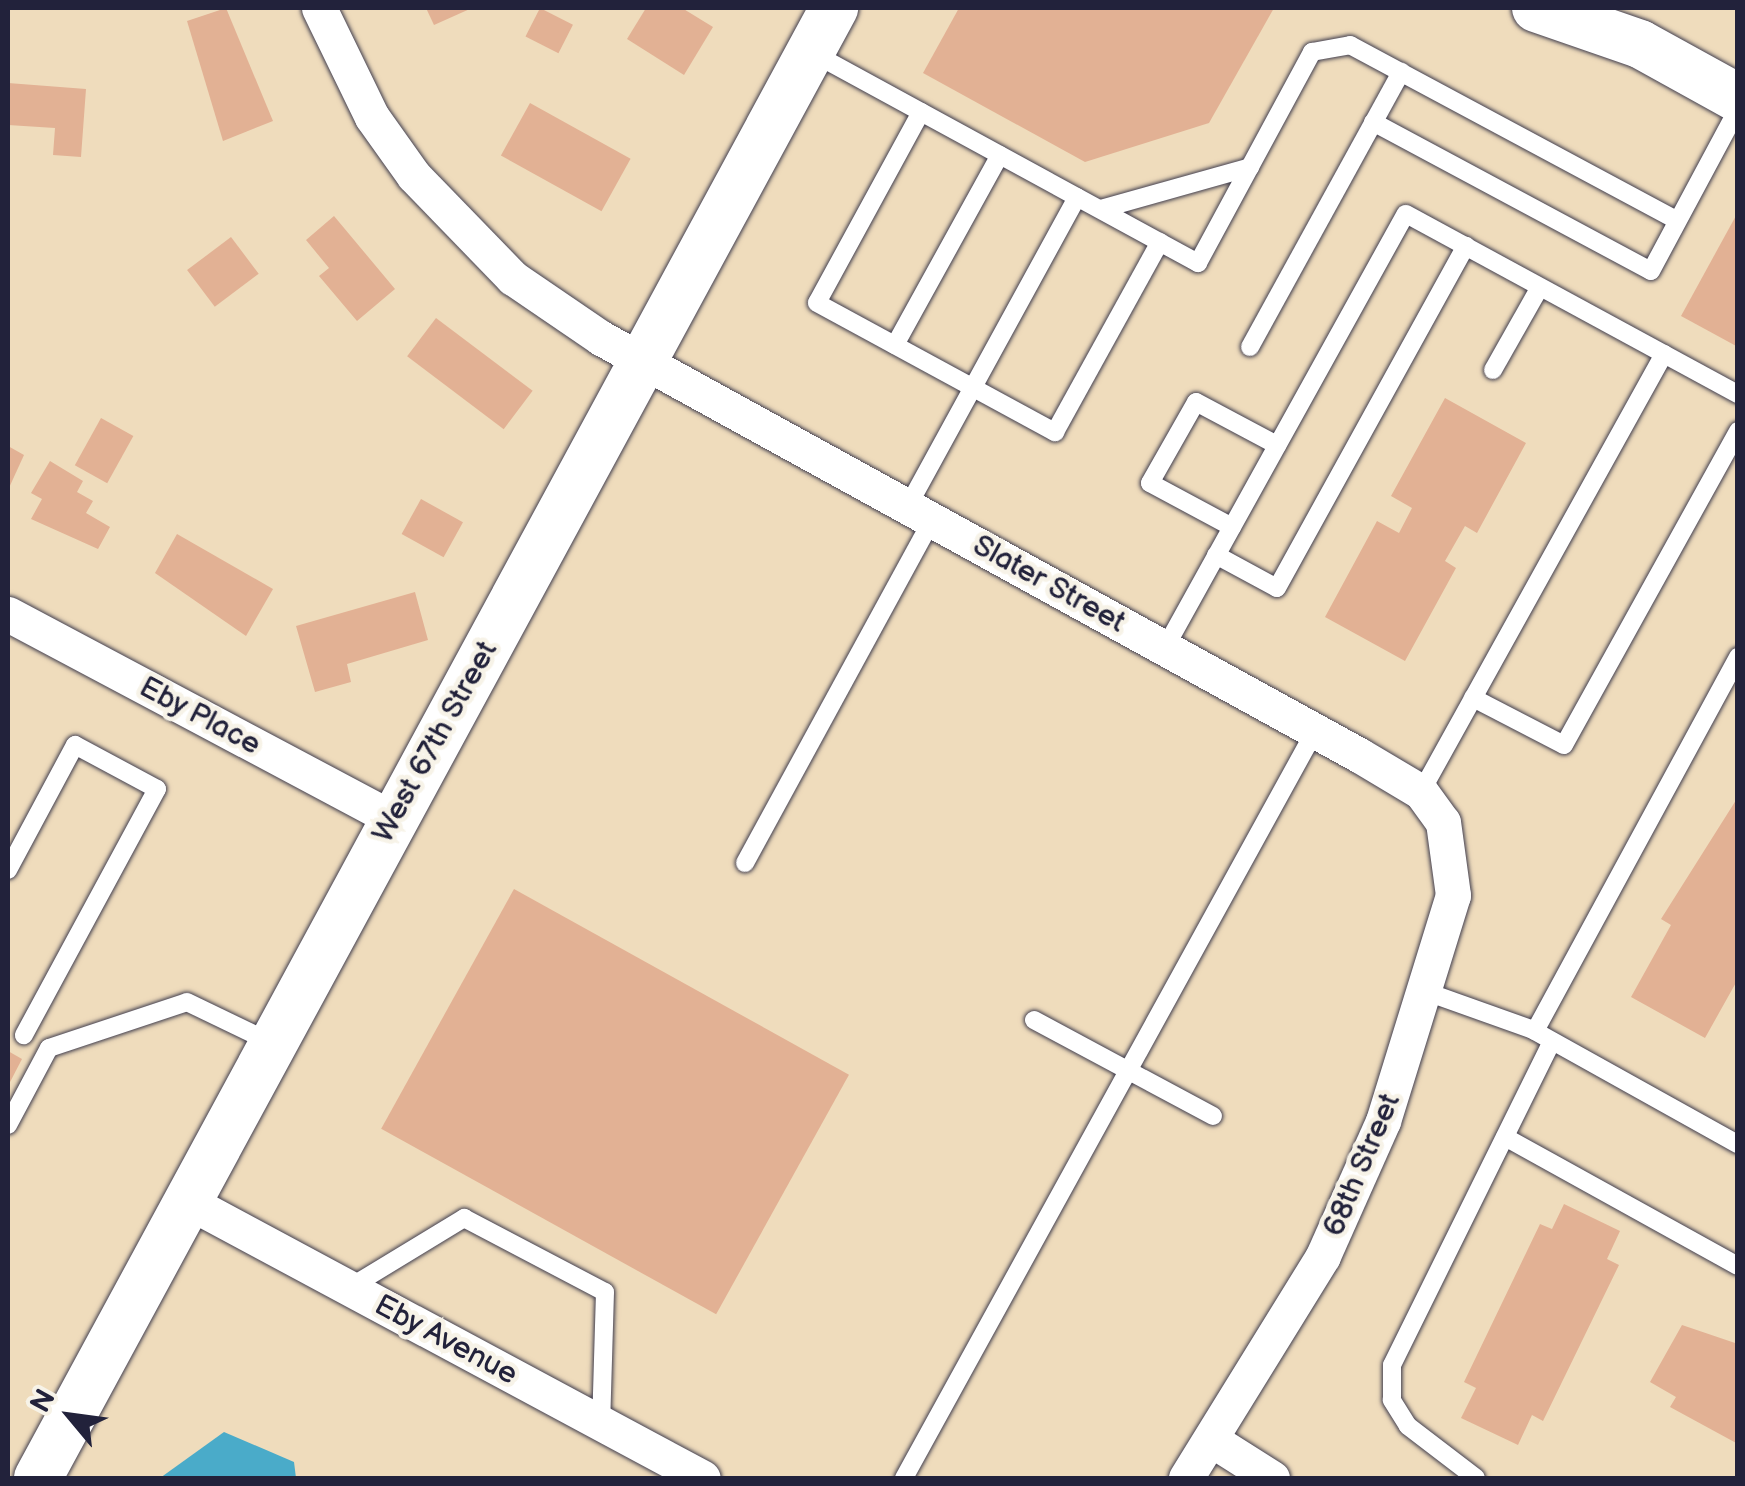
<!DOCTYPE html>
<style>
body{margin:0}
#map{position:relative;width:1745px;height:1486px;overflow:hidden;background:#efdcbc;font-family:"Balsamiq Sans",sans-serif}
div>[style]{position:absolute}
.water>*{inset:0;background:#4aabc9}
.building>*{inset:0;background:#e2b194;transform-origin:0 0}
.roads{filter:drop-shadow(0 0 2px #413e4e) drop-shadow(0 0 2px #413e4e)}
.lane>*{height:18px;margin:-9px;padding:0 9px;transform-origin:9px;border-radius:9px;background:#fff}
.street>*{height:35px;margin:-17.5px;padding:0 17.5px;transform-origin:17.5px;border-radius:17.5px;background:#fff}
.secondary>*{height:48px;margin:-24px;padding:0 24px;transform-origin:24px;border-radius:24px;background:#fff}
span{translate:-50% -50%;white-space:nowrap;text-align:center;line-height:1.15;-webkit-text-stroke:9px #f7f3e8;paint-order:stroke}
.street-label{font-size:30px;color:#22223b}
.frame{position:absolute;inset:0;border:10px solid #22223b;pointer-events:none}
.north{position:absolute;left:20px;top:1366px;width:100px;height:100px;-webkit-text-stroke:8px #f7f3e8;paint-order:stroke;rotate:299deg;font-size:28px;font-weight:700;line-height:40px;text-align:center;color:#22223b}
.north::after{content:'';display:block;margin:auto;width:35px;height:45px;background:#22223b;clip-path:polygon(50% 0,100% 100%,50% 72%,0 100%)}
</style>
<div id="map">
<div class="water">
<div style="clip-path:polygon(224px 1432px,294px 1462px,296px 1478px,160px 1478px)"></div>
</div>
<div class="building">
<div style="clip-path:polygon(226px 8px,273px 121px,223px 141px,187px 21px)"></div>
<div style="clip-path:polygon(426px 8px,472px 8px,434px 25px)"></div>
<div style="left:540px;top:8px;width:37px;height:32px;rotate:27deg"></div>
<div style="clip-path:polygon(646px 8px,682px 8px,713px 27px,684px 75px,627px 39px)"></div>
<div style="clip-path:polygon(959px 8px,1274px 8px,1209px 123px,1085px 162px,923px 73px)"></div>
<div style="clip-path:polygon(8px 83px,86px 89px,81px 157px,53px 155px,55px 128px,8px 125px)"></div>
<div style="left:530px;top:103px;width:115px;height:60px;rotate:29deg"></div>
<div style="clip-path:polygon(1738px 212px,1738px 347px,1681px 316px)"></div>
<div style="clip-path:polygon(334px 216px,395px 289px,357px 321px,319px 276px,329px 268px,306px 240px)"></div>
<div style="left:231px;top:237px;width:46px;height:55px;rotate:53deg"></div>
<div style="left:436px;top:318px;width:121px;height:48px;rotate:37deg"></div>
<div style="clip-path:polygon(1445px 398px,1526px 443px,1477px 533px,1465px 526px,1445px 561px,1456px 568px,1405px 661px,1325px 617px,1377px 521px,1399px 533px,1412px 508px,1391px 496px)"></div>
<div style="left:101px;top:418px;width:37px;height:54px;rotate:29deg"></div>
<div style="clip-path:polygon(8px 446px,24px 455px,8px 490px)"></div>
<div style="clip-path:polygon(50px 461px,83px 481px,77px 492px,93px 501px,86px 513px,110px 527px,98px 549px,31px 519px,42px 499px,31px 493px)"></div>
<div style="left:421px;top:499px;width:48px;height:40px;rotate:29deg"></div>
<div style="clip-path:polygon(177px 534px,273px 589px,246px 636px,155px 573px)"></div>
<div style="clip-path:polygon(415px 592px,428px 640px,347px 664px,351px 682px,315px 692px,296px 626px)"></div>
<div style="clip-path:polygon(1738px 797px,1738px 979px,1705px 1038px,1631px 997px,1671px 925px,1661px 919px)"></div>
<div style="left:514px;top:889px;width:383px;height:274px;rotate:29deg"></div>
<div style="clip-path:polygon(8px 1051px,22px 1059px,8px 1086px)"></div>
<div style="clip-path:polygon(1564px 1204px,1620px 1231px,1607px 1259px,1619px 1265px,1543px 1421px,1532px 1415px,1518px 1445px,1461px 1418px,1476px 1388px,1464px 1382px,1540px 1224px,1552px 1229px)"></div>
<div style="clip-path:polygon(1682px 1325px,1738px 1344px,1738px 1444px,1670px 1407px,1676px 1397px,1650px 1382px)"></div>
</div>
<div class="roads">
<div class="lane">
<div style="left:811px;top:52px;width:441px;rotate:28.6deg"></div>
<div style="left:1198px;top:263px;width:240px;rotate:-61.6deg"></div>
<div style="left:1312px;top:52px;width:39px;rotate:-10deg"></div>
<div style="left:1350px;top:45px;width:371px;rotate:28.2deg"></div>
<div style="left:921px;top:112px;width:217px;rotate:118.6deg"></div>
<div style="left:817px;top:303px;width:271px;rotate:28.5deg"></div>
<div style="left:1055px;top:432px;width:217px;rotate:-61.1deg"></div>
<div style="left:1373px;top:122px;width:315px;rotate:28.2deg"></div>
<div style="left:1651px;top:271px;width:184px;rotate:-61.8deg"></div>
<div style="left:1101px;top:209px;width:155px;rotate:-15.7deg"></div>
<div style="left:895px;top:345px;width:217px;rotate:-61.1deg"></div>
<div style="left:1250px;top:347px;width:314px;rotate:-61.2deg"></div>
<div style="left:1493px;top:370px;width:95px;rotate:-60.5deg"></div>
<div style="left:908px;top:506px;width:352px;rotate:-61.3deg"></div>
<div style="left:1232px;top:527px;width:93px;rotate:-151.8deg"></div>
<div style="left:1150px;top:483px;width:93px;rotate:-60.4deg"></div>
<div style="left:1196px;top:402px;width:92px;rotate:28deg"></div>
<div style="left:1216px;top:555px;width:69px;rotate:28.4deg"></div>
<div style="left:1277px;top:588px;width:391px;rotate:-61.1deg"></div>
<div style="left:1165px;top:648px;width:496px;rotate:-61deg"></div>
<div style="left:1406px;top:214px;width:378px;rotate:28.5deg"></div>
<div style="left:1473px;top:698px;width:102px;rotate:27.3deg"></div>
<div style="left:1564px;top:745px;width:359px;rotate:-61deg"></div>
<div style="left:1421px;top:792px;width:501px;rotate:-60.98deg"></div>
<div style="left:745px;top:863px;width:391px;rotate:-61.4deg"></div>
<div style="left:8px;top:870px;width:142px;rotate:-61.8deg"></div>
<div style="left:75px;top:745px;width:93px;rotate:28.2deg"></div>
<div style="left:157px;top:789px;width:280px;rotate:118.4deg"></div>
<div style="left:1427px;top:992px;width:110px;rotate:19.6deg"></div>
<div style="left:1531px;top:1029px;width:237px;rotate:29.1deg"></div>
<div style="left:1034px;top:1020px;width:203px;rotate:28.2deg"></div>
<div style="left:1535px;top:1031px;width:426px;rotate:-61.5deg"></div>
<div style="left:8px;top:1125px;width:87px;rotate:-62deg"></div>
<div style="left:49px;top:1048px;width:145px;rotate:-18.4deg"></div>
<div style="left:187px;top:1002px;width:92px;rotate:25.7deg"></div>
<div style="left:1505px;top:1137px;width:266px;rotate:29deg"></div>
<div style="left:349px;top:1288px;width:135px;rotate:-31.3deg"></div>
<div style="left:464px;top:1218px;width:159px;rotate:27.7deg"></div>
<div style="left:605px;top:1292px;width:132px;rotate:91.7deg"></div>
<div style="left:904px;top:1478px;width:853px;rotate:-61.18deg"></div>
<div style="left:1476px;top:1478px;width:86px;rotate:-142.6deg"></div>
<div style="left:1408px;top:1426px;width:31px;rotate:-122deg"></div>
<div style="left:1392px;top:1400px;width:35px;rotate:-90deg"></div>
<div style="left:1392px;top:1365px;width:361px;rotate:-63.7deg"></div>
</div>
<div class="street">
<div style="left:319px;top:8px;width:121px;rotate:64.1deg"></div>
<div style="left:372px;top:117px;width:72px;rotate:54.6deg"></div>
<div style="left:414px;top:176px;width:142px;rotate:45.9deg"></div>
<div style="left:513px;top:278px;width:107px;rotate:34.3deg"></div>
<div style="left:601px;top:338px;width:865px;rotate:28.82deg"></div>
<div style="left:1359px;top:755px;width:72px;rotate:30.8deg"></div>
<div style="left:1421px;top:792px;width:37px;rotate:54deg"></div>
<div style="left:1443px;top:822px;width:74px;rotate:82.2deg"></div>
<div style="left:1453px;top:895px;width:237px;rotate:107.2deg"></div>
<div style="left:1383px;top:1121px;width:148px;rotate:114deg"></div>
<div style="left:1323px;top:1256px;width:261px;rotate:121.7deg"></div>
<div style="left:8px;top:614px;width:436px;rotate:28deg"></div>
<div style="left:189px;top:1202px;width:583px;rotate:28.23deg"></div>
<div style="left:1212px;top:1440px;width:71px;rotate:32.3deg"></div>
</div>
<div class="secondary">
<div style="left:1536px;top:8px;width:110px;rotate:19.1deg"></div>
<div style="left:1640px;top:44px;width:112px;rotate:28.9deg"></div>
<div style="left:38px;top:1478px;width:1672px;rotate:-61.56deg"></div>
</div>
</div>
<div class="street-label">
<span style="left:1049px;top:584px;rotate:29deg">Slater Street</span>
<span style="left:200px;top:716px;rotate:28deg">Eby Place</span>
<span style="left:435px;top:742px;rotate:-61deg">West 67th Street</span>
<span style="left:1362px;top:1165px;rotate:-67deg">68th Street</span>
<span style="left:446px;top:1340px;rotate:28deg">Eby Avenue</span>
</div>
<div class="frame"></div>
<div class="north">N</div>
</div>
